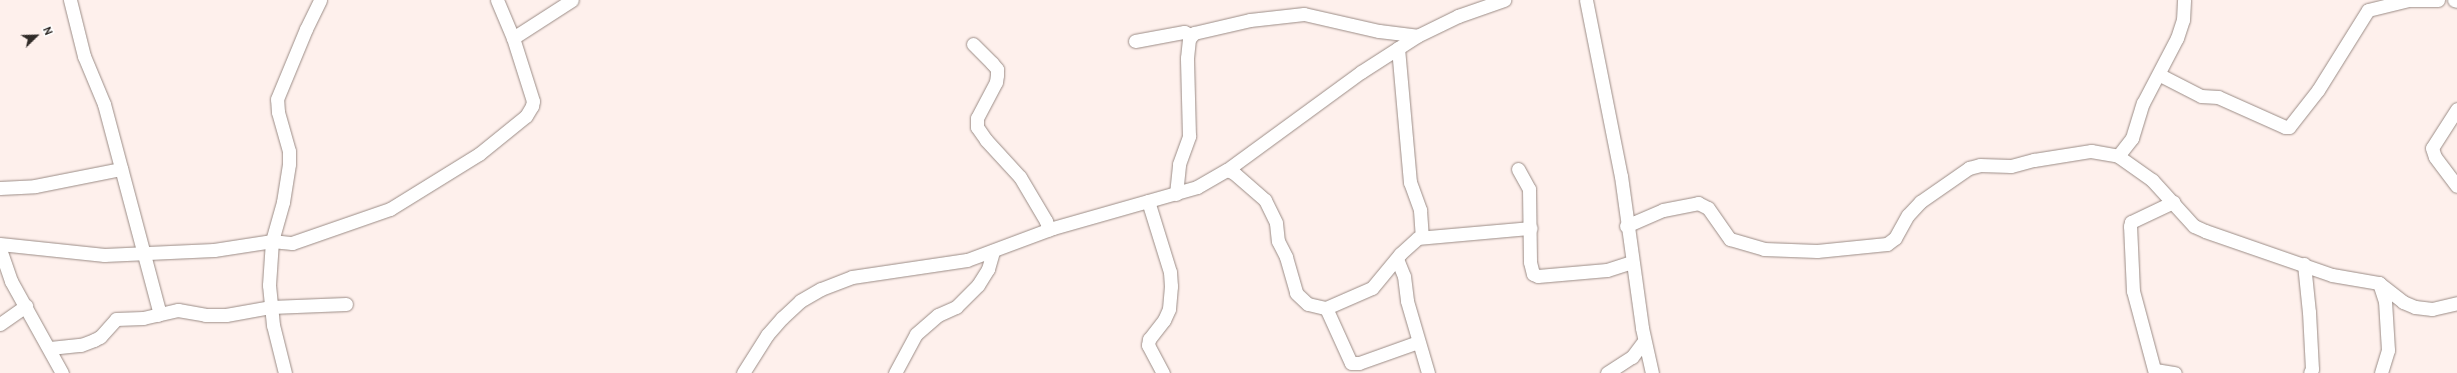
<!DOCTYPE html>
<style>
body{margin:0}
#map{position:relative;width:2457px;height:373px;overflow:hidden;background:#fef0ec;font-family:Overpass,sans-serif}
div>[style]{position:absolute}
.roads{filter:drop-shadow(0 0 1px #9b8c86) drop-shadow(0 0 1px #9b8c86)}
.minor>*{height:13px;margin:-6.5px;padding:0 6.5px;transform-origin:6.5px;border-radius:6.5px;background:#fff}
span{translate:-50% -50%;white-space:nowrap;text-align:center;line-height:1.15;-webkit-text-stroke:3px #fff;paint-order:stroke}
.north{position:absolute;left:16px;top:16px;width:40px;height:40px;-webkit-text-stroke:3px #fff;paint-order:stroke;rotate:67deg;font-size:11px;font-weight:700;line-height:16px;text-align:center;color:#302a27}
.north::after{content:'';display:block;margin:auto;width:14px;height:18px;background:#302a27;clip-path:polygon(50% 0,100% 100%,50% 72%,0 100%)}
</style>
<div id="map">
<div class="roads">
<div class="minor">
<div style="left:70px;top:0;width:58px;rotate:76deg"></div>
<div style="left:84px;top:56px;width:52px;rotate:67.4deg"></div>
<div style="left:104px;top:104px;width:213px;rotate:75.1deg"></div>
<div style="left:159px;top:310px;width:5px;rotate:101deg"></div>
<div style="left:1586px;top:0;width:179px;rotate:78.8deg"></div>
<div style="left:1621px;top:176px;width:153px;rotate:82.1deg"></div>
<div style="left:1642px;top:328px;width:46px;rotate:77.5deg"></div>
<div style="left:2454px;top:0;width:3px;rotate:18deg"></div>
<div style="left:513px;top:38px;width:70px;rotate:-32.8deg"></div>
<div style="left:1135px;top:41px;width:50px;rotate:-10.4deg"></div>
<div style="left:1184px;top:32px;width:8px;rotate:23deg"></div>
<div style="left:973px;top:44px;width:27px;rotate:45deg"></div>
<div style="left:992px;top:63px;width:8px;rotate:50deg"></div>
<div style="left:997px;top:69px;width:6px;rotate:90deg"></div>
<div style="left:997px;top:75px;width:7px;rotate:98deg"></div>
<div style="left:996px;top:82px;width:41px;rotate:117.8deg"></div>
<div style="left:977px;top:118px;width:9px;rotate:90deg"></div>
<div style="left:977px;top:127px;width:16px;rotate:55deg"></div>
<div style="left:986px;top:140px;width:50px;rotate:47.4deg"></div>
<div style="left:1020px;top:177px;width:51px;rotate:59.4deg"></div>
<div style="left:1046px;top:221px;width:9px;rotate:72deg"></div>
<div style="left:1398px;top:48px;width:135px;rotate:84.9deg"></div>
<div style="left:1410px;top:182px;width:30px;rotate:70deg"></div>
<div style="left:1420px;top:210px;width:27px;rotate:86deg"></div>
<div style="left:2160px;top:75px;width:46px;rotate:27.1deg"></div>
<div style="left:2201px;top:96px;width:17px;rotate:3deg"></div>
<div style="left:2218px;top:97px;width:73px;rotate:24.1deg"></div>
<div style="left:2285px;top:127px;width:4px"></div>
<div style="left:2289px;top:127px;width:47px;rotate:-51.9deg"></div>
<div style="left:2318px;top:90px;width:94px;rotate:-58deg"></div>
<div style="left:2368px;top:10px;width:42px;rotate:-13.7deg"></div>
<div style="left:2409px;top:0;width:29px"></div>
<div style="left:2457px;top:109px;width:46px;rotate:122.7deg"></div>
<div style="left:2432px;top:148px;width:9px;rotate:72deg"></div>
<div style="left:2435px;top:157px;width:36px;rotate:53deg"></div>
<div style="left:2118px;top:156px;width:23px;rotate:-52deg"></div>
<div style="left:2132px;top:138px;width:37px;rotate:-73deg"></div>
<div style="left:2143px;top:103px;width:73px;rotate:-62.4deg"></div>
<div style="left:2177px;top:38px;width:19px;rotate:-72deg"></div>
<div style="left:2183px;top:20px;width:20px;rotate:-87deg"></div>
<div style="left:1518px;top:169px;width:23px;rotate:61deg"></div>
<div style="left:1529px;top:189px;width:73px;rotate:89.2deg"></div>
<div style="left:1530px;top:262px;width:12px;rotate:76deg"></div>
<div style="left:1533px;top:274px;width:5px;rotate:22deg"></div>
<div style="left:1538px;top:276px;width:69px;rotate:-5deg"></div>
<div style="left:1607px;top:270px;width:26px;rotate:-18deg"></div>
<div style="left:1227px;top:170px;width:8px;rotate:23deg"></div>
<div style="left:1234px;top:173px;width:41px;rotate:41.1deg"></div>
<div style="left:1265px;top:200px;width:25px;rotate:64deg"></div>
<div style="left:1276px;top:223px;width:18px;rotate:84deg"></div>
<div style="left:1278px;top:241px;width:18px;rotate:63deg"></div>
<div style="left:1286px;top:257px;width:37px;rotate:74deg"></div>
<div style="left:1296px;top:293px;width:16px;rotate:43deg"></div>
<div style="left:1308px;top:304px;width:18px;rotate:13deg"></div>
<div style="left:1326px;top:308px;width:60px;rotate:65.6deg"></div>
<div style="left:1351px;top:363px;width:8px"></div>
<div style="left:1359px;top:363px;width:63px;rotate:-19.6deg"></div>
<div style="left:0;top:188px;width:35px;rotate:-3deg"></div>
<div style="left:35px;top:186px;width:88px;rotate:-11.2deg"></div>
<div style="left:1176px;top:194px;width:30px;rotate:-84deg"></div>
<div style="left:1179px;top:164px;width:30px;rotate:-70deg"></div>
<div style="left:1189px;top:136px;width:78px;rotate:-91.5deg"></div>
<div style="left:1187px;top:58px;width:19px;rotate:-84deg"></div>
<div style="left:1189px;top:39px;width:8px;rotate:-50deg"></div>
<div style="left:1194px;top:33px;width:57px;rotate:-13.1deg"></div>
<div style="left:1250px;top:20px;width:54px;rotate:-6.3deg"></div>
<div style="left:1304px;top:14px;width:77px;rotate:12.8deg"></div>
<div style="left:1379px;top:31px;width:38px;rotate:7deg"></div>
<div style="left:1148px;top:201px;width:74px;rotate:72.8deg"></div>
<div style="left:1170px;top:272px;width:14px;rotate:86deg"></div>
<div style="left:1171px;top:286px;width:23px;rotate:95deg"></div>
<div style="left:1169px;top:309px;width:12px;rotate:114deg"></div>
<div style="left:1164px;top:320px;width:24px;rotate:128deg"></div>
<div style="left:1149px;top:339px;width:6px;rotate:99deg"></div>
<div style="left:1148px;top:345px;width:32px;rotate:62deg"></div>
<div style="left:1626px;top:226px;width:40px;rotate:-23.4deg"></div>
<div style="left:1663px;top:210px;width:36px;rotate:-11deg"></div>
<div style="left:1698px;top:203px;width:11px;rotate:27deg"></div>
<div style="left:1708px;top:208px;width:38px;rotate:55deg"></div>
<div style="left:1730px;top:239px;width:35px;rotate:16deg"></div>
<div style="left:1764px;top:249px;width:53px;rotate:2.2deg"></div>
<div style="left:1817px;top:251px;width:70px;rotate:-5.7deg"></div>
<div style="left:1887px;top:244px;width:10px;rotate:-37deg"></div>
<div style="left:1895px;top:238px;width:26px;rotate:-61deg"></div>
<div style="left:1908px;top:215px;width:18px;rotate:-47deg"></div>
<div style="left:1920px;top:202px;width:60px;rotate:-34.8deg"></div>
<div style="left:1969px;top:168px;width:11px;rotate:-15deg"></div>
<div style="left:1980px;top:165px;width:31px;rotate:2deg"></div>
<div style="left:2011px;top:166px;width:24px;rotate:-15deg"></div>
<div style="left:2034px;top:160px;width:58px;rotate:-9deg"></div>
<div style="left:2091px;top:151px;width:27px;rotate:10deg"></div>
<div style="left:2118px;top:156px;width:42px;rotate:35.2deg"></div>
<div style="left:2152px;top:180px;width:62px;rotate:47.6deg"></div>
<div style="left:2194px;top:226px;width:12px;rotate:24deg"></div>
<div style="left:2205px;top:231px;width:134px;rotate:19.1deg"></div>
<div style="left:2332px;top:275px;width:48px;rotate:9.7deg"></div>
<div style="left:2379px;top:283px;width:31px;rotate:38deg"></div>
<div style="left:2403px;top:302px;width:13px;rotate:23deg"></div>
<div style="left:2415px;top:307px;width:17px;rotate:7deg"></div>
<div style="left:2432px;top:309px;width:26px;rotate:-13deg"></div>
<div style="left:0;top:244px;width:105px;rotate:6deg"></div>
<div style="left:104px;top:255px;width:110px;rotate:-2.6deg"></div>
<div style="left:214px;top:250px;width:59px;rotate:-8.8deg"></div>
<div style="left:272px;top:241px;width:20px;rotate:6deg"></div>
<div style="left:292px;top:243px;width:104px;rotate:-19.1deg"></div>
<div style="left:390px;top:209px;width:105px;rotate:-31.7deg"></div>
<div style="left:479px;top:154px;width:60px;rotate:-39deg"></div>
<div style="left:526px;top:116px;width:12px;rotate:-59deg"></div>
<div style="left:532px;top:106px;width:5px;rotate:-79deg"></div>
<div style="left:533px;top:101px;width:66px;rotate:-107.6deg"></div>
<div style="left:513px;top:38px;width:41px;rotate:-112.8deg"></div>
<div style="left:0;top:249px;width:34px;rotate:71deg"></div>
<div style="left:11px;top:281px;width:105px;rotate:61deg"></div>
<div style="left:1397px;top:259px;width:18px;rotate:68deg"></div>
<div style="left:1404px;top:276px;width:25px;rotate:83deg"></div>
<div style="left:1407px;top:301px;width:75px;rotate:73.7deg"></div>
<div style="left:2304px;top:264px;width:48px;rotate:84.1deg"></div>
<div style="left:2309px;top:312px;width:57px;rotate:87deg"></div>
<div style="left:2312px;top:369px;width:4px;rotate:117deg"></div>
<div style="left:2379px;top:283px;width:19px;rotate:72deg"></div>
<div style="left:2385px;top:301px;width:49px;rotate:86.5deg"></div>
<div style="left:2388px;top:350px;width:24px;rotate:107deg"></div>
<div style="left:1326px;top:308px;width:50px;rotate:-23.5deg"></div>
<div style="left:1372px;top:288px;width:44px;rotate:-50.5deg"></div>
<div style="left:1400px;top:254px;width:24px;rotate:-42deg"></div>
<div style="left:1418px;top:238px;width:113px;rotate:-5.1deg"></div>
<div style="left:0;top:324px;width:32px;rotate:-35deg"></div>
<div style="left:50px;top:348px;width:31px;rotate:-6deg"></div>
<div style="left:81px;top:345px;width:14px;rotate:-21deg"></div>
<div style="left:94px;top:340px;width:7px;rotate:-27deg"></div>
<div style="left:100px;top:337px;width:24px;rotate:-48deg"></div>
<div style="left:116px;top:319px;width:27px;rotate:-2deg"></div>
<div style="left:143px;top:318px;width:36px;rotate:-13deg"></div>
<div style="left:178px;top:310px;width:27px;rotate:10deg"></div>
<div style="left:205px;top:315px;width:21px"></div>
<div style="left:226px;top:315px;width:46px;rotate:-10.1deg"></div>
<div style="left:271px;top:307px;width:75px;rotate:-2.3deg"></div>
<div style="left:2155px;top:370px;width:20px;rotate:9deg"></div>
<div style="left:285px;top:373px;width:49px;rotate:-104deg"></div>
<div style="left:273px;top:325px;width:40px;rotate:-95.7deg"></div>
<div style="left:269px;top:285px;width:44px;rotate:-86.1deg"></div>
<div style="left:272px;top:241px;width:41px;rotate:-74.2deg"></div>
<div style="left:283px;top:202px;width:38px;rotate:-81deg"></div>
<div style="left:289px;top:164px;width:13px;rotate:-90deg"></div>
<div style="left:289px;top:151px;width:41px;rotate:-105.8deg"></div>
<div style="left:278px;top:112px;width:13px;rotate:-94deg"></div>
<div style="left:277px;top:99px;width:76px;rotate:-67.5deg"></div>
<div style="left:306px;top:29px;width:32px;rotate:-64deg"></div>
<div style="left:743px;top:373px;width:45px;rotate:-57.7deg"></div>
<div style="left:767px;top:335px;width:23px;rotate:-49deg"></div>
<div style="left:782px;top:318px;width:25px;rotate:-43deg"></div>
<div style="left:800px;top:301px;width:24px;rotate:-30deg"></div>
<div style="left:821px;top:289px;width:33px;rotate:-21deg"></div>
<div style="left:852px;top:277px;width:116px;rotate:-8.4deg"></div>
<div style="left:967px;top:260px;width:92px;rotate:-20.4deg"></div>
<div style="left:1053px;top:228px;width:150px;rotate:-15.9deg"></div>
<div style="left:1197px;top:187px;width:34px;rotate:-30deg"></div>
<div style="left:1227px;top:170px;width:166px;rotate:-36.2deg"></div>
<div style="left:1361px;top:72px;width:67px;rotate:-32.7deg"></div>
<div style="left:1417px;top:36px;width:46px;rotate:-26deg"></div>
<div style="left:1458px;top:16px;width:49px;rotate:-19.2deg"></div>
<div style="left:895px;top:373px;width:44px;rotate:-61.7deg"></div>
<div style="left:916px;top:334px;width:29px;rotate:-41deg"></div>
<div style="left:938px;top:315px;width:20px;rotate:-24deg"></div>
<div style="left:956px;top:307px;width:31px;rotate:-45deg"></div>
<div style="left:978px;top:285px;width:19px;rotate:-58deg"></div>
<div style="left:988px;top:269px;width:19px;rotate:-74deg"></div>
<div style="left:1607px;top:373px;width:30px;rotate:-33deg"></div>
<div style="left:1632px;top:357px;width:20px;rotate:-53deg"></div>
<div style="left:2155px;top:373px;width:85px;rotate:-105deg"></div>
<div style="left:2133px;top:291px;width:65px;rotate:-92.6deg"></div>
<div style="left:2130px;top:226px;width:4px;rotate:-76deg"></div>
<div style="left:2131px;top:222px;width:47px;rotate:-25.5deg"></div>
</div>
</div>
<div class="north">N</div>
</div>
